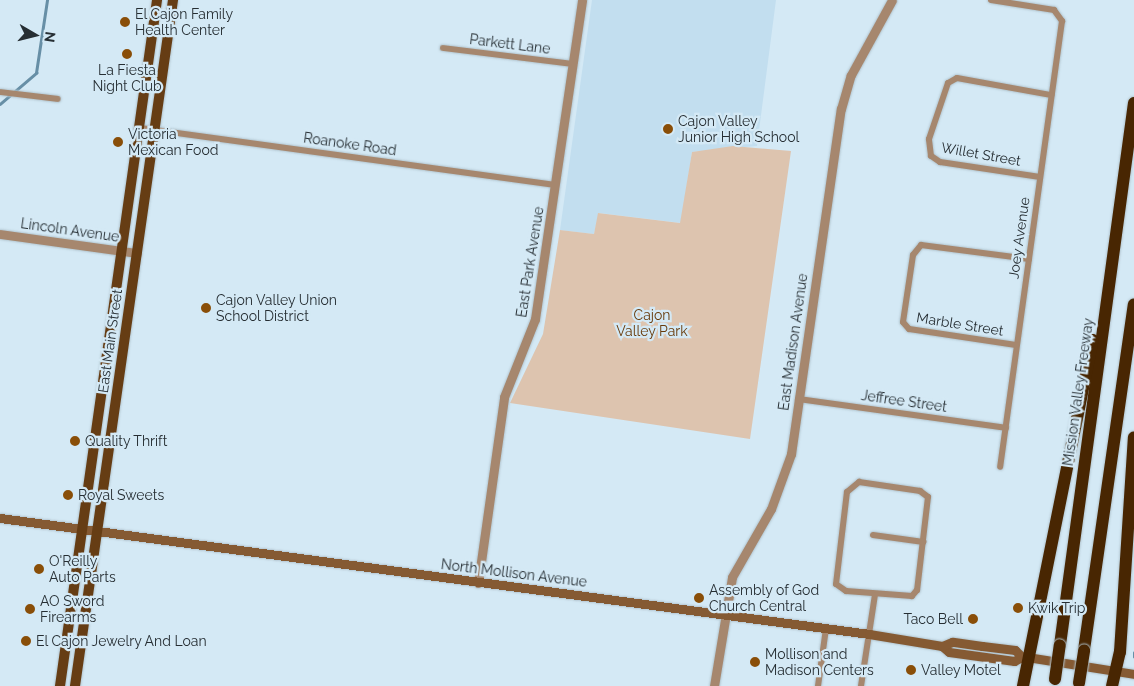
<!DOCTYPE html>
<style>
body{margin:0}
#map{position:relative;width:1134px;height:686px;overflow:hidden;background:#d4e9f5;font-family:Raleway,sans-serif}
div>[style]{position:absolute}
.built>*{inset:0;background:#c2deef}
.green>*{inset:0;background:#ddc4af}
.stream>*{height:2.5px;margin:-1.25px;padding:0 1.25px;transform-origin:1.25px;border-radius:1.25px;background:#678fa6}
.roads{filter:drop-shadow(0 0 1px #b1c4ce) drop-shadow(0 0 1px #b1c4ce)}
.minor>*{height:6px;margin:-3px;padding:0 3px;transform-origin:3px;border-radius:3px;background:#a6876e}
.tertiary>*{height:9px;margin:-4.5px;padding:0 4.5px;transform-origin:4.5px;border-radius:4.5px;background:#a6876e}
.secondary>*{height:9px;margin:-4.5px;padding:0 4.5px;transform-origin:4.5px;border-radius:4.5px;background:#855a33}
.primary>*{height:10px;margin:-5px;padding:0 5px;transform-origin:5px;border-radius:5px;background:#663d14}
.motorway>*{height:12px;margin:-6px;padding:0 6px;transform-origin:6px;border-radius:6px;background:#482602}
.bridges{filter:drop-shadow(0 0 1px #b1c4ce) drop-shadow(0 0 1px #b1c4ce)}
.motorway-bridge>*{height:12px;margin:-6px;padding:0 6px;transform-origin:6px;border-radius:6px;background:#482602}
.dots>*{width:14px;height:14px;translate:-50% -50%;box-sizing:border-box;border:2px solid #d4e9f5;border-radius:50%}
span{translate:-50% -50%;white-space:nowrap;text-align:center;line-height:1.15;-webkit-text-stroke:4.5px #d4e9f5;paint-order:stroke}
.poi-label{font-size:14px;color:#262e33}
.left{translate:0 -50%;text-align:left}
.right{translate:-100% -50%;text-align:right}
.street-label{font-size:14px;color:#262e33}
.park-label{font-size:14px;color:#683b0b}
.north{position:absolute;left:10px;top:10px;width:50px;height:50px;-webkit-text-stroke:4px #d4e9f5;paint-order:stroke;rotate:98deg;font-size:14px;font-weight:700;line-height:20px;text-align:center;color:#262e33}
.north::after{content:'';display:block;margin:auto;width:18px;height:22px;background:#262e33;clip-path:polygon(50% 0,100% 100%,50% 72%,0 100%)}
</style>
<div id="map">
<div class="built">
<div style="clip-path:polygon(592px 0,776px 0,757px 146px,692px 152px,681px 223px,599px 213px,594px 234px,560px 230px)"></div>
</div>
<div class="green">
<div style="clip-path:polygon(733px 146px,791px 151px,750px 439px,510px 403px,543px 334px,560px 230px,594px 234px,598px 213px,680px 223px,692px 152px)"></div>
</div>
<div class="stream">
<div style="left:0;top:104px;width:48px;rotate:-40.7deg"></div>
<div style="left:36px;top:73px;width:74px;rotate:-81.4deg"></div>
<div style="left:1134px;top:657px;width:4px;rotate:-90deg"></div>
</div>
<div class="roads">
<div class="minor">
<div style="left:991px;top:0;width:64px;rotate:9deg"></div>
<div style="left:1054px;top:10px;width:14px;rotate:54deg"></div>
<div style="left:1062px;top:21px;width:450px;rotate:97.9deg"></div>
<div style="left:443px;top:48px;width:132px;rotate:7deg"></div>
<div style="left:0;top:92px;width:58px;rotate:6.9deg"></div>
<div style="left:140px;top:128px;width:420px;rotate:7.8deg"></div>
<div style="left:1040px;top:177px;width:101px;rotate:-171.5deg"></div>
<div style="left:940px;top:162px;width:11px;rotate:-146deg"></div>
<div style="left:931px;top:156px;width:17px;rotate:-97deg"></div>
<div style="left:929px;top:139px;width:59px;rotate:-71.3deg"></div>
<div style="left:948px;top:83px;width:10px;rotate:-29deg"></div>
<div style="left:957px;top:78px;width:96px;rotate:10.3deg"></div>
<div style="left:1016px;top:345px;width:108px;rotate:-171.5deg"></div>
<div style="left:909px;top:329px;width:9px;rotate:-131deg"></div>
<div style="left:903px;top:322px;width:68px;rotate:-81.5deg"></div>
<div style="left:913px;top:255px;width:13px;rotate:-51deg"></div>
<div style="left:921px;top:245px;width:109px;rotate:7.4deg"></div>
<div style="left:798px;top:399px;width:210px;rotate:7.9deg"></div>
<div style="left:859px;top:482px;width:62px;rotate:8.4deg"></div>
<div style="left:920px;top:491px;width:10px;rotate:37deg"></div>
<div style="left:928px;top:497px;width:94px;rotate:96.7deg"></div>
<div style="left:917px;top:590px;width:8px;rotate:130deg"></div>
<div style="left:912px;top:596px;width:66px;rotate:-175.7deg"></div>
<div style="left:846px;top:591px;width:12px;rotate:-145deg"></div>
<div style="left:836px;top:584px;width:93px;rotate:-83.2deg"></div>
<div style="left:847px;top:492px;width:16px;rotate:-40deg"></div>
<div style="left:873px;top:535px;width:51px;rotate:7.8deg"></div>
<div style="left:818px;top:686px;width:59px;rotate:-82.1deg"></div>
<div style="left:861px;top:686px;width:92px;rotate:-81.3deg"></div>
</div>
<div class="tertiary">
<div style="left:0;top:234px;width:138px;rotate:7.9deg"></div>
<div style="left:478px;top:583px;width:188px;rotate:-82deg"></div>
<div style="left:504px;top:397px;width:84px;rotate:-68.3deg"></div>
<div style="left:535px;top:319px;width:322px;rotate:-81.6deg"></div>
<div style="left:714px;top:686px;width:110px;rotate:-80.6deg"></div>
<div style="left:732px;top:577px;width:78px;rotate:-60.2deg"></div>
<div style="left:771px;top:509px;width:59px;rotate:-70deg"></div>
<div style="left:791px;top:454px;width:349px;rotate:-81.8deg"></div>
<div style="left:841px;top:109px;width:35px;rotate:-74deg"></div>
<div style="left:851px;top:75px;width:85px;rotate:-61.3deg"></div>
</div>
<div class="secondary">
<div style="left:0;top:518px;width:877px;rotate:7.6deg"></div>
<div style="left:869px;top:634px;width:74px;rotate:9.3deg"></div>
<div style="left:942px;top:646px;width:9px;rotate:41deg"></div>
<div style="left:949px;top:652px;width:66px;rotate:7.9deg"></div>
<div style="left:1014px;top:661px;width:9px;rotate:-27deg"></div>
<div style="left:1022px;top:657px;width:10px;rotate:-135deg"></div>
<div style="left:1015px;top:650px;width:33px;rotate:-173deg"></div>
<div style="left:982px;top:646px;width:30px;rotate:-172deg"></div>
<div style="left:952px;top:642px;width:11px;rotate:158deg"></div>
<div style="left:1027px;top:657px;width:108px;rotate:9deg"></div>
</div>
<div class="primary">
<div style="left:60px;top:686px;width:693px;rotate:-81.95deg"></div>
<div style="left:75px;top:686px;width:693px;rotate:-81.87deg"></div>
</div>
<div class="motorway">
<div style="left:1060px;top:645px;width:547px;rotate:-82.23deg"></div>
<div style="left:1084px;top:650px;width:349px;rotate:-81.8deg"></div>
<div style="left:1023px;top:686px;width:353px;rotate:-78.6deg"></div>
<div style="left:1112px;top:686px;width:35px;rotate:-77deg"></div>
<div style="left:1120px;top:652px;width:215px;rotate:-86.3deg"></div>
</div>
</div>
<div class="bridges">
<div class="motorway-bridge">
<div style="left:1055px;top:679px;width:34px;rotate:-82deg"></div>
<div style="left:1079px;top:683px;width:33px;rotate:-81deg"></div>
</div>
</div>
<div class="dots">
<div style="left:125px;top:22px;background:#894e08"></div>
<div style="left:127px;top:54px;background:#894e08"></div>
<div style="left:668px;top:129px;background:#894e08"></div>
<div style="left:118px;top:142px;background:#894e08"></div>
<div style="left:206px;top:308px;background:#894e08"></div>
<div style="left:75px;top:441px;background:#894e08"></div>
<div style="left:68px;top:495px;background:#894e08"></div>
<div style="left:39px;top:569px;background:#894e08"></div>
<div style="left:699px;top:598px;background:#894e08"></div>
<div style="left:1018px;top:608px;background:#894e08"></div>
<div style="left:30px;top:609px;background:#894e08"></div>
<div style="left:973px;top:619px;background:#894e08"></div>
<div style="left:26px;top:641px;background:#894e08"></div>
<div style="left:755px;top:662px;background:#894e08"></div>
<div style="left:911px;top:670px;background:#894e08"></div>
</div>
<div class="poi-label">
<span class="left" style="left:135px;top:22px">El Cajon Family<br>Health Center</span>
<span style="left:127px;top:78px">La Fiesta<br>Night Club</span>
<span class="left" style="left:678px;top:129px">Cajon Valley<br>Junior High School</span>
<span class="left" style="left:128px;top:142px">Victoria<br>Mexican Food</span>
<span class="left" style="left:216px;top:308px">Cajon Valley Union<br>School District</span>
<span class="left" style="left:85px;top:441px">Quality Thrift</span>
<span class="left" style="left:78px;top:495px">Royal Sweets</span>
<span class="left" style="left:49px;top:569px">O'Reilly<br>Auto Parts</span>
<span class="left" style="left:709px;top:598px">Assembly of God<br>Church Central</span>
<span class="left" style="left:40px;top:609px">AO Sword<br>Firearms</span>
<span class="left" style="left:1028px;top:608px">Kwik Trip</span>
<span class="right" style="left:963px;top:619px">Taco Bell</span>
<span class="left" style="left:36px;top:641px">El Cajon Jewelry And Loan</span>
<span class="left" style="left:765px;top:662px">Mollison and<br>Madison Centers</span>
<span class="left" style="left:921px;top:670px">Valley Motel</span>
</div>
<div class="street-label">
<span style="left:510px;top:44px;rotate:7deg">Parkett Lane</span>
<span style="left:350px;top:144px;rotate:8deg">Roanoke Road</span>
<span style="left:981px;top:154px;rotate:10deg">Willet Street</span>
<span style="left:70px;top:230px;rotate:8deg">Lincoln Avenue</span>
<span style="left:1019px;top:238px;rotate:-82deg">Joey Avenue</span>
<span style="left:530px;top:262px;rotate:-81deg">East Park Avenue</span>
<span style="left:960px;top:324px;rotate:9deg">Marble Street</span>
<span style="left:110px;top:341px;rotate:-82deg">East Main Street</span>
<span style="left:793px;top:342px;rotate:-82deg">East Madison Avenue</span>
<span style="left:1078px;top:392px;rotate:-82deg">Mission Valley Freeway</span>
<span style="left:904px;top:401px;rotate:8deg">Jeffree Street</span>
<span style="left:514px;top:573px;rotate:7deg">North Mollison Avenue</span>
</div>
<div class="park-label">
<span style="left:652px;top:323px">Cajon<br>Valley Park</span>
</div>
<div class="north">N</div>
</div>
